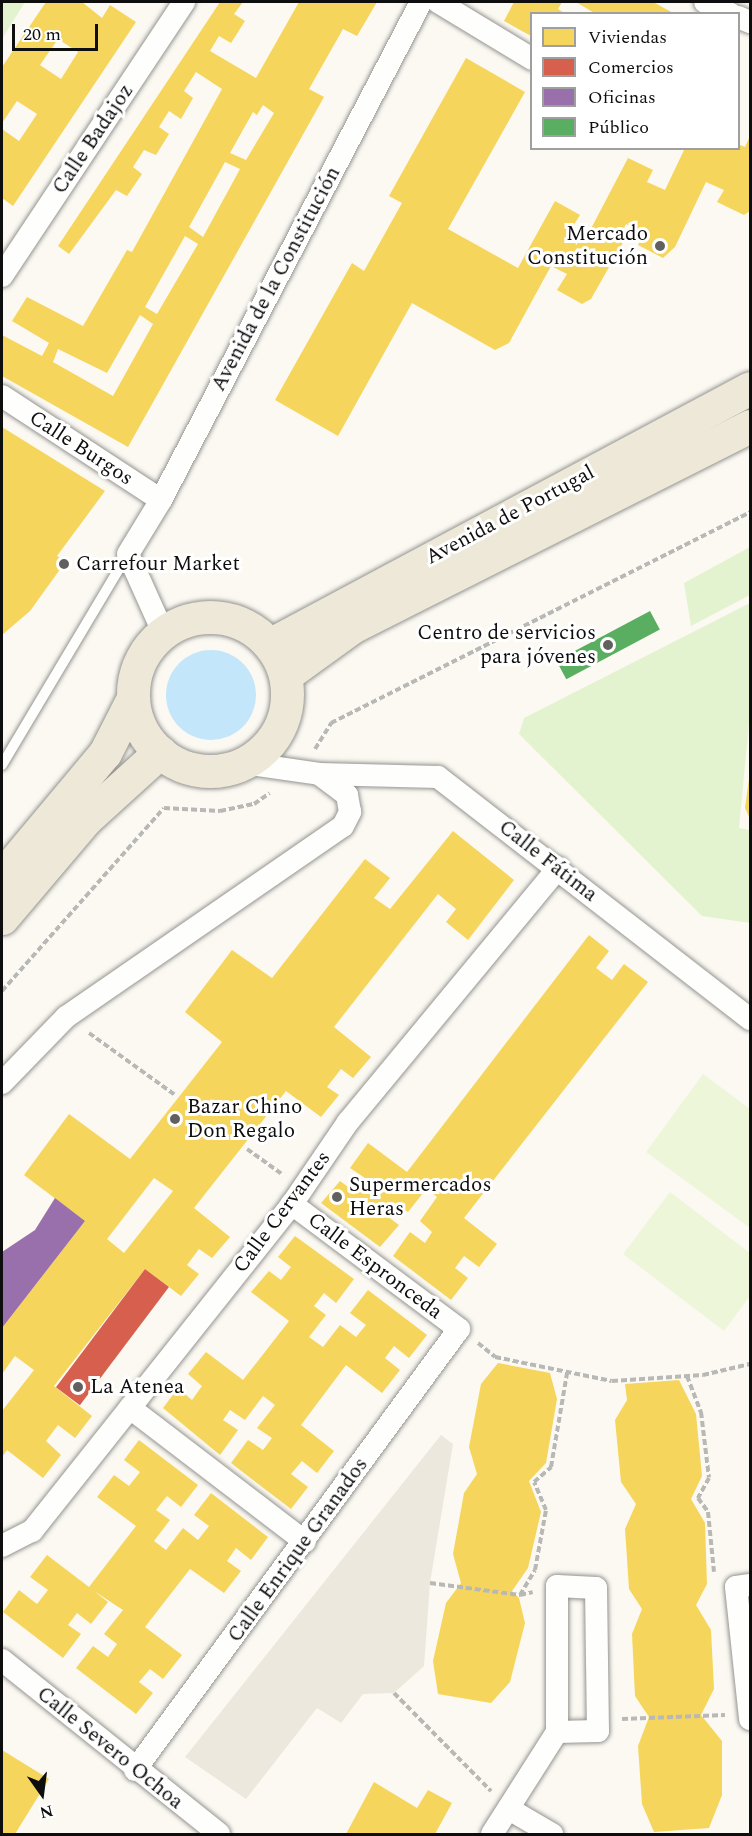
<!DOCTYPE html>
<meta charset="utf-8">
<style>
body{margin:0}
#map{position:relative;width:752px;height:1836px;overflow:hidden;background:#fbf9f2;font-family:Spectral,serif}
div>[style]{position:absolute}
.green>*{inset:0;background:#e4f3cf}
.pitch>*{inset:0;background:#eef6da}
.plaza>*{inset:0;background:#ece8dd}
.water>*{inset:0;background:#c4e6fa}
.round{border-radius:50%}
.homes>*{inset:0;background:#f6d55c}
.shops>*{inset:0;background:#d6604d;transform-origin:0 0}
.offices>*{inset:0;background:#9970ab}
.public>*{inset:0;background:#5aae61;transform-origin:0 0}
.path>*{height:4px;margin-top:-2px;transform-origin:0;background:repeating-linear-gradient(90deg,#b8b8b6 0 6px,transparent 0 9px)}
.roads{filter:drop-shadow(0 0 2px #959491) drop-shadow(0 0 2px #959491)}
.lane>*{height:10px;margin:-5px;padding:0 5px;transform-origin:5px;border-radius:5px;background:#fefefd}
.street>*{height:22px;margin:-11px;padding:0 11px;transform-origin:11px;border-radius:11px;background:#fefefd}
.primary>*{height:33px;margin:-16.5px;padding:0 16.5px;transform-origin:16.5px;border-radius:16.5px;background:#ede8d8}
.primary>.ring{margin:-16.5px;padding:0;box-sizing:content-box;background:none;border:33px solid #ede8d8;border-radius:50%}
.dots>*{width:16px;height:16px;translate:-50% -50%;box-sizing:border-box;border:3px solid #fff;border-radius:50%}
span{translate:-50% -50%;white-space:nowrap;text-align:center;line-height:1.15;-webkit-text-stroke:6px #fff;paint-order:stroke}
.street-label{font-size:21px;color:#0e0e0e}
.poi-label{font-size:21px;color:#0e0e0e}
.right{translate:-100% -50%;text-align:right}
.left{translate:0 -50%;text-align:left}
.frame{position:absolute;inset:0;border:3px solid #0e0e0e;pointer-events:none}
.legend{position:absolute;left:530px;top:12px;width:210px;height:138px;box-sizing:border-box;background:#fff;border:2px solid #9f9f9f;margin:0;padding:8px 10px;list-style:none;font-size:18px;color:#0e0e0e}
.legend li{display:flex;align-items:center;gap:12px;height:30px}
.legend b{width:30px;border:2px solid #9f9f9f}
.north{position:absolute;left:12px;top:1764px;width:60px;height:60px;-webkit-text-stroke:4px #fff;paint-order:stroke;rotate:166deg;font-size:16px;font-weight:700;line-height:24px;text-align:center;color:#0e0e0e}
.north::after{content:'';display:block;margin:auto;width:21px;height:27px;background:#0e0e0e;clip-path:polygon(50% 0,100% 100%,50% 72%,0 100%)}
.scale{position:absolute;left:12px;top:24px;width:86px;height:27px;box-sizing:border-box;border:3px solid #0e0e0e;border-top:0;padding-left:8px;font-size:18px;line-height:21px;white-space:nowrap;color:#0e0e0e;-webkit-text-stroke:4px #fff;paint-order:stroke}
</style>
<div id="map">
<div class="green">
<div style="clip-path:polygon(2px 2px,25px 2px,2px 39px)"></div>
<div style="clip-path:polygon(750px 547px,750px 595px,691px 626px,684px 583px)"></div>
<div style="clip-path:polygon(750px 603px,750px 713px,739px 828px,750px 830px,750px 923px,702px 916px,519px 734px,524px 718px)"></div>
</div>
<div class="pitch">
<div style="clip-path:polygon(703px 1074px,750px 1109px,750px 1228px,646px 1152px)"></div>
<div style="clip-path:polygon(670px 1192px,750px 1253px,750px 1296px,724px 1331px,623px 1254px)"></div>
</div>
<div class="plaza">
<div style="clip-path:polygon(441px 1435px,453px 1444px,430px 1583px,424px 1666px,394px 1693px,363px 1694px,341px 1723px,317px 1708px,246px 1799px,185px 1757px)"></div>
</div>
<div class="water">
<div class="round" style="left:166px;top:650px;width:90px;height:90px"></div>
</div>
<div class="homes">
<div style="clip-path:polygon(evenodd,46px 2px,82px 2px,102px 18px,110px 5px,136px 22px,13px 206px,2px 198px,2px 129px,19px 141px,37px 114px,17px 101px,2px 123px,2px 67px,46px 2px,58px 39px,78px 52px,61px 79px,40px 65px,58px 39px)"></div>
<div style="clip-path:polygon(evenodd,220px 2px,243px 2px,234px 14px,245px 21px,231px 43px,219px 36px,210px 51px,256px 78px,299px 2px,377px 2px,357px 36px,343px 29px,309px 89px,324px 97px,128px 447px,2px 376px,2px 335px,42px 356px,49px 343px,12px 321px,27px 297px,83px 326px,127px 250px,132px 252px,222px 89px,196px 72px,184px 91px,193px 98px,181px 119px,169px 111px,159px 127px,169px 134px,156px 155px,144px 150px,133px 167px,142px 174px,127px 196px,116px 190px,69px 254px,58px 246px,220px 2px,263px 105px,274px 113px,246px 160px,230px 153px,253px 112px,257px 115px,263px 105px,220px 2px,225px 162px,240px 169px,203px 237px,189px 227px,225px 162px,220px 2px,185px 236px,198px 244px,157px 314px,145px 307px,185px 236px,220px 2px,140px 315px,153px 324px,113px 396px,53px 362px,58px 349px,107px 373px,140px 315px)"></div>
<div style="clip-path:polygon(514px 2px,562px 2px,558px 9px,566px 14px,531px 14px,531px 36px,504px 21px)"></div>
<div style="clip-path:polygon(576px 2px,653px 2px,675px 14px,596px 14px)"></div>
<div style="clip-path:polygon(466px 58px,525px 92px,448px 229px,518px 268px,555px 201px,580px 215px,570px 231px,585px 240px,628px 158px,653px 170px,647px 182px,665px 190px,685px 148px,738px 148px,738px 144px,745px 147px,750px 136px,750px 211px,744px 215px,717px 202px,724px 190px,706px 182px,675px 247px,663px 258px,638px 245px,644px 233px,626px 224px,620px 236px,625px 239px,591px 299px,582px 304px,557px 290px,567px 274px,551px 266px,509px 343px,495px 350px,412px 303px,338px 436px,275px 400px,352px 263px,364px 271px,402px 203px,389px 196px)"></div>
<div style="clip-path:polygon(2px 427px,105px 491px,57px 556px,66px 561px,30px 611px,2px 635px)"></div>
<div style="clip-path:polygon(749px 779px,750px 779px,750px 819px,745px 808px)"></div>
<div style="clip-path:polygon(evenodd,453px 831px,514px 880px,468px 940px,446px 922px,456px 909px,438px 894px,334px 1027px,371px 1057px,353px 1078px,341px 1069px,327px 1087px,339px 1095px,321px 1117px,286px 1091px,194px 1208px,230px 1237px,212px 1258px,199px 1249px,187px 1265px,199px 1274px,181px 1296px,145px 1269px,54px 1386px,92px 1416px,75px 1438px,58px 1425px,46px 1441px,61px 1455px,43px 1478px,7px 1450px,2px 1457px,2px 1411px,34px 1370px,15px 1356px,2px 1374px,2px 1328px,85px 1221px,24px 1175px,69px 1114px,130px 1159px,222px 1042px,185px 1012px,232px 950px,272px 978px,365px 859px,390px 878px,374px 898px,390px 909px,453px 831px,154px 1178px,173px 1191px,124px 1253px,107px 1239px,154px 1178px)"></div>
<div style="clip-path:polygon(589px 935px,609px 951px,596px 968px,612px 980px,624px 964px,648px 982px,464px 1218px,497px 1244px,479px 1267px,464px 1256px,455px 1268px,468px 1278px,451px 1300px,393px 1256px,410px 1232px,425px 1243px,432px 1232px,420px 1221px,437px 1197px,427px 1188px,408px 1212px,393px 1202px,383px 1213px,399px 1225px,380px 1247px,321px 1203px,340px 1181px,355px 1192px,365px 1178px,350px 1168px,368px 1143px,407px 1172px)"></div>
<div style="clip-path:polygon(295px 1236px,354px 1279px,336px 1303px,324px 1293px,314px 1306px,326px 1315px,309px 1337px,323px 1347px,340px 1325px,356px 1337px,366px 1325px,350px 1313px,368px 1290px,427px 1335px,409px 1358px,394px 1346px,385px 1358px,400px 1370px,382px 1393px,346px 1365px,301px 1425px,334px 1451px,317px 1473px,302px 1461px,291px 1474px,308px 1487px,291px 1509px,231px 1463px,248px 1440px,263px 1450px,272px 1438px,257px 1428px,275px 1405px,263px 1396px,245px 1420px,230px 1410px,223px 1420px,238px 1430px,220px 1455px,163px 1408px,178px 1388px,192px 1400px,202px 1386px,188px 1374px,206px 1352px,243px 1380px,289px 1321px,251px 1292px,269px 1271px,281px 1280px,291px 1267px,278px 1257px)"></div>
<div style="clip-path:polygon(498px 1363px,550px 1373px,557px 1399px,546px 1463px,529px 1481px,541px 1512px,528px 1568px,512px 1591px,519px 1598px,525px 1623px,510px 1682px,491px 1703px,438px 1694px,433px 1661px,446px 1603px,461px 1583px,453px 1554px,464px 1493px,477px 1474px,469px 1447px,481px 1384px)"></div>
<div style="clip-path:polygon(679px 1380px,696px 1414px,702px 1476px,691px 1499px,705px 1523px,707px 1584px,696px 1605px,711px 1630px,714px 1689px,701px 1715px,722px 1741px,722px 1795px,709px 1828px,654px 1832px,642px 1804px,638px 1746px,649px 1717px,635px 1696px,632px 1634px,642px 1609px,629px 1589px,625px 1529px,636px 1504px,621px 1482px,615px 1420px,627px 1400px,625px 1384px)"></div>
<div style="clip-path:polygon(139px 1440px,198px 1485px,181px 1507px,167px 1496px,156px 1510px,170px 1520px,154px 1541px,166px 1550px,183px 1528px,198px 1540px,209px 1526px,194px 1515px,211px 1493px,268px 1537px,251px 1560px,236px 1548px,227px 1561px,241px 1571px,224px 1593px,190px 1569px,145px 1627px,182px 1655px,163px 1679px,150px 1669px,139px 1682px,153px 1693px,136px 1714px,76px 1668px,93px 1646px,108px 1657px,117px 1644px,104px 1634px,123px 1610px,94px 1591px,108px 1602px,91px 1624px,77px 1613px,68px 1625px,81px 1634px,63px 1658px,3px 1612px,19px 1590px,37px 1604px,48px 1590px,30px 1577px,47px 1555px,89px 1587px,136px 1526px,97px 1497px,114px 1475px,129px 1486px,140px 1472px,124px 1460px)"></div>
<div style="clip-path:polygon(2px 1750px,49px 1779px,15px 1834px,2px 1834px)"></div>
<div style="clip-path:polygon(374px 1782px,417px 1808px,428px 1790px,452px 1803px,435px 1834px,346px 1834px)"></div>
</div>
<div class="shops">
<div style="left:145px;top:1269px;width:30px;height:148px;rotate:37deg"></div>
</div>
<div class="offices">
<div style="clip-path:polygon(55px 1198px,85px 1221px,2px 1328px,2px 1252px,35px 1230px)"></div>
</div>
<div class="public">
<div style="left:650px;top:611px;width:21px;height:106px;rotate:62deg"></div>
</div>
<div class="path">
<div style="left:315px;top:749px;width:31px;rotate:-58deg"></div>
<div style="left:331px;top:723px;width:469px;rotate:-26.7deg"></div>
<div style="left:2px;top:991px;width:244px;rotate:-48.5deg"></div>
<div style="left:164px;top:808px;width:56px;rotate:3.1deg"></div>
<div style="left:220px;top:811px;width:35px;rotate:-12deg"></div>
<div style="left:254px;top:804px;width:19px;rotate:-35deg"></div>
<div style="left:89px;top:1033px;width:105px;rotate:35.7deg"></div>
<div style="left:247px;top:1149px;width:44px;rotate:35.8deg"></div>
<div style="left:478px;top:1343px;width:22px;rotate:39deg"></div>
<div style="left:495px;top:1357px;width:119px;rotate:11.6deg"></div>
<div style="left:612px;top:1381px;width:91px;rotate:-3.8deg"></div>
<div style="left:703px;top:1375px;width:48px;rotate:-13.2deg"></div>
<div style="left:687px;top:1376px;width:39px;rotate:69deg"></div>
<div style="left:701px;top:1412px;width:66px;rotate:83.1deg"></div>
<div style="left:709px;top:1478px;width:23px;rotate:119deg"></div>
<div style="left:698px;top:1498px;width:17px;rotate:54deg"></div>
<div style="left:708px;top:1512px;width:60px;rotate:84.3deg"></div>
<div style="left:430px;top:1583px;width:91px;rotate:7.6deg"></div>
<div style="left:520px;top:1595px;width:13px;rotate:-13deg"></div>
<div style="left:520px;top:1595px;width:29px;rotate:-59deg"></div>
<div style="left:535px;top:1570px;width:61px;rotate:-79.6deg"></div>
<div style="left:546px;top:1510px;width:30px;rotate:-113deg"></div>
<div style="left:534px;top:1482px;width:23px;rotate:-41deg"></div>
<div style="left:551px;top:1467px;width:95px;rotate:-80.3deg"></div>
<div style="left:394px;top:1693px;width:138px;rotate:45.3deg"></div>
<div style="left:622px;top:1719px;width:103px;rotate:-2.2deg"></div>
</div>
<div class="roads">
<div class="lane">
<div style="left:2px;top:765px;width:246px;rotate:-59.2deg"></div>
</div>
<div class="street">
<div style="left:438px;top:2px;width:110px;rotate:31.2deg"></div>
<div style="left:705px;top:2px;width:29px;rotate:25deg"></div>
<div style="left:738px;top:17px;width:13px;rotate:23deg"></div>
<div style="left:2px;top:276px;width:329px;rotate:-56.4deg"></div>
<div style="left:2px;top:396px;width:190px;rotate:33.2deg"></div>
<div style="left:163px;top:632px;width:85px;rotate:-114.2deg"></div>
<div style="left:128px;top:554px;width:63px;rotate:-58.6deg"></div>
<div style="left:161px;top:500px;width:562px;rotate:-62.43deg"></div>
<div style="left:244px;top:763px;width:76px;rotate:8.3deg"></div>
<div style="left:319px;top:774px;width:119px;rotate:1.4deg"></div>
<div style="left:438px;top:777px;width:395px;rotate:37.8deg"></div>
<div style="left:2px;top:1083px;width:92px;rotate:-45.9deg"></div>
<div style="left:66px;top:1017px;width:336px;rotate:-34.6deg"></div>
<div style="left:343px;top:826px;width:16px;rotate:-63deg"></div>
<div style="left:350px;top:812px;width:17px;rotate:-100deg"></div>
<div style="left:347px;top:795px;width:35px;rotate:-143deg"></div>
<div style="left:130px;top:1408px;width:220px;rotate:37.4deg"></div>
<div style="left:2px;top:1546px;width:34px;rotate:-27deg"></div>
<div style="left:32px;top:1531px;width:418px;rotate:-51.5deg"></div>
<div style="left:292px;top:1204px;width:99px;rotate:-55.7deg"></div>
<div style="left:348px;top:1122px;width:330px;rotate:-50.4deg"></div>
<div style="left:750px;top:1585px;width:14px;rotate:172deg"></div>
<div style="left:736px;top:1587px;width:133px;rotate:83.9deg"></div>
<div style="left:2px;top:1660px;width:278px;rotate:38.7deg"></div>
<div style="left:135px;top:1770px;width:547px;rotate:-53.7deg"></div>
<div style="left:459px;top:1329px;width:209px;rotate:-143.2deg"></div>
<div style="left:509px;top:1809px;width:50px;rotate:30.2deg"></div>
<div style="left:492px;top:1834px;width:121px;rotate:-57.5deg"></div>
<div style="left:557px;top:1732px;width:146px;rotate:-90deg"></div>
<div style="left:557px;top:1586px;width:39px;rotate:3deg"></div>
<div style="left:596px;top:1588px;width:143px;rotate:89.2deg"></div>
<div style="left:598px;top:1731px;width:41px;rotate:178.6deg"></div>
</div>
<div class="primary">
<div class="ring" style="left:133px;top:617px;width:121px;height:121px"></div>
<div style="left:271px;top:644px;width:543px;rotate:-28.12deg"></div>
<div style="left:286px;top:675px;width:82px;rotate:-36deg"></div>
<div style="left:352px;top:627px;width:446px;rotate:-26.8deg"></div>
<div style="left:2px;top:876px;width:160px;rotate:-50.1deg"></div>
<div style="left:105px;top:753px;width:62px;rotate:-63deg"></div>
<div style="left:2px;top:918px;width:130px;rotate:-49.7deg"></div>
<div style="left:86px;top:819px;width:100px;rotate:-42.2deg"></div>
</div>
</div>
<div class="dots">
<div style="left:660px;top:246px;background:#61605e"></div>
<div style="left:64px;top:564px;background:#61605e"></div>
<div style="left:608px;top:645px;background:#61605e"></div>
<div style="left:175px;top:1119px;background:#61605e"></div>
<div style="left:337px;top:1197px;background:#61605e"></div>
<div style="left:78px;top:1387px;background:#61605e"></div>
</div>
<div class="street-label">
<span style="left:93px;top:139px;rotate:-56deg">Calle Badajoz</span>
<span style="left:276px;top:279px;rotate:-62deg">Avenida de la Constitución</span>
<span style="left:81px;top:448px;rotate:33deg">Calle Burgos</span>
<span style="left:510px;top:515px;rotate:-28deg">Avenida de Portugal</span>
<span style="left:548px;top:861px;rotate:38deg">Calle Fátima</span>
<span style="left:282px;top:1212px;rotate:-53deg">Calle Cervantes</span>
<span style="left:375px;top:1266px;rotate:37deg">Calle Espronceda</span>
<span style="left:298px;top:1550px;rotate:-54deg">Calle Enrique Granados</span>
<span style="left:110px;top:1748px;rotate:39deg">Calle Severo Ochoa</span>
</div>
<div class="poi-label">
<span class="right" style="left:648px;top:246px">Mercado<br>Constitución</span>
<span class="left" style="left:76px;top:564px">Carrefour Market</span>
<span class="right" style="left:596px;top:645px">Centro de servicios<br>para jóvenes</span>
<span class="left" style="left:187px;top:1119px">Bazar Chino<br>Don Regalo</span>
<span class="left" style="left:349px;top:1197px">Supermercados<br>Heras</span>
<span class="left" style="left:90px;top:1387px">La Atenea</span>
</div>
<div class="frame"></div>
<ul class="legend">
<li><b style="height:16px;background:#f6d55c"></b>Viviendas</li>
<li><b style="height:16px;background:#d6604d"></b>Comercios</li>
<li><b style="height:16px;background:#9970ab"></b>Oficinas</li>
<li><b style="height:16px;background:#5aae61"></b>Público</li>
</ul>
<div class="north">N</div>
<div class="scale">20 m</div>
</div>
